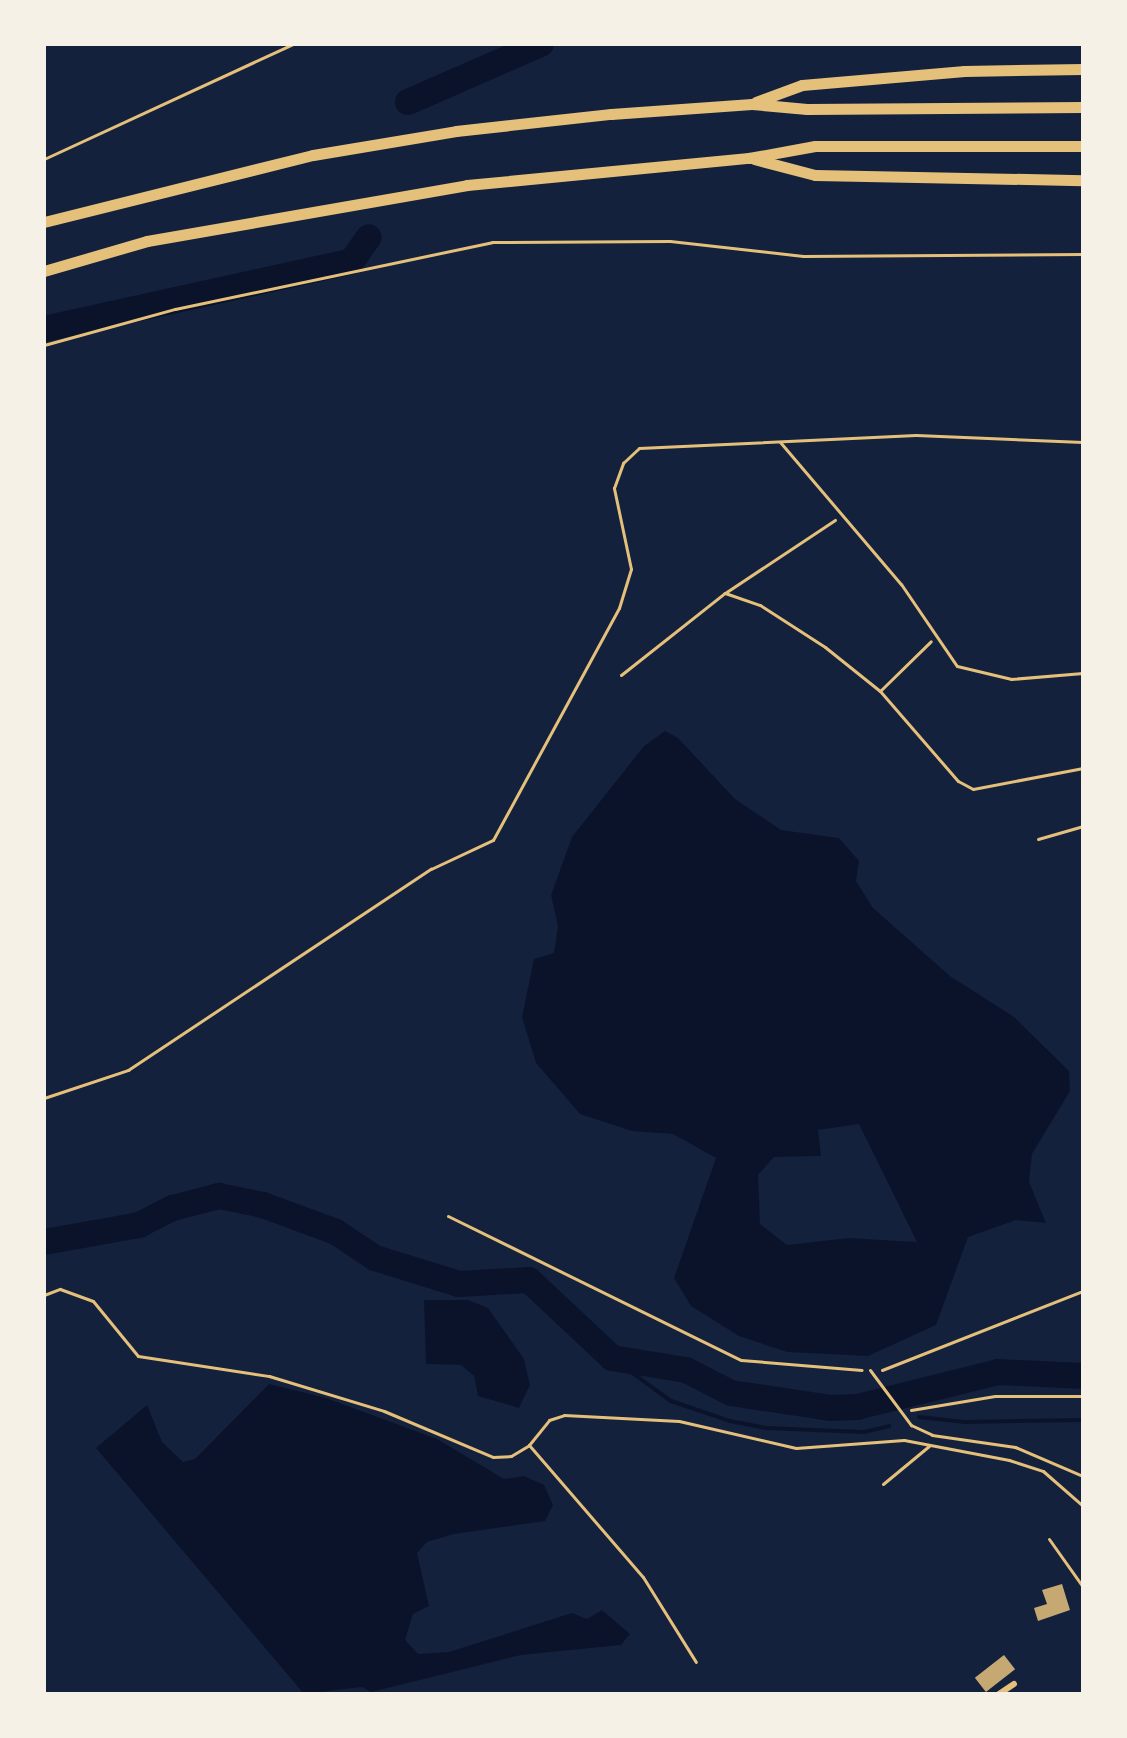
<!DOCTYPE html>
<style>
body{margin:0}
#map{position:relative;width:1127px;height:1738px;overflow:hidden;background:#14213d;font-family:"Exo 2",sans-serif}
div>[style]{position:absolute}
.water>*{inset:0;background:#0b132b}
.stream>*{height:4px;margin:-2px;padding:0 2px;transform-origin:2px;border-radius:2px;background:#0b132b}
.river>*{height:26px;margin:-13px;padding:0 13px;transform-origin:13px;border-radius:13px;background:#0b132b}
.building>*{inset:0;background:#c6a872;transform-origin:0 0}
.path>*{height:3px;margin:-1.5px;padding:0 1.5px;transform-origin:1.5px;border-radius:1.5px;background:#e5c07b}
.service>*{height:3px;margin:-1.5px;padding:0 1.5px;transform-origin:1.5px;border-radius:1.5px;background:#e5c07b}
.minor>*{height:6px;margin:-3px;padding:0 3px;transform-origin:3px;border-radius:3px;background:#e5c07b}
.motorway>*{height:11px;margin:-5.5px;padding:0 5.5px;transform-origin:5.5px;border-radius:5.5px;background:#e5c07b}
span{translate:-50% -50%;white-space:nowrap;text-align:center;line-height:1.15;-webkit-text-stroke:6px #f6f1e7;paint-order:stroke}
.frame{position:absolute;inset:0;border:46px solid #f6f1e7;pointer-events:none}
</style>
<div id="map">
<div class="water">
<div style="clip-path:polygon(evenodd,665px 731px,678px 738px,735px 799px,781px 830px,839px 838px,859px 861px,856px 881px,873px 908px,950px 976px,1014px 1017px,1069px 1071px,1070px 1091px,1032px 1154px,1029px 1182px,1046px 1223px,1016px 1220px,968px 1237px,936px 1325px,868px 1356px,787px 1352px,739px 1336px,691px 1306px,674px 1278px,716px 1158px,673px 1134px,632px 1131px,580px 1114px,536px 1063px,522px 1017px,534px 959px,554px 953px,558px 926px,551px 895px,572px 837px,644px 746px,665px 731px,859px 1124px,917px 1242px,848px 1238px,787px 1245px,760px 1224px,758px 1175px,774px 1157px,821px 1156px,818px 1130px,859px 1124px)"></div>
<div style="clip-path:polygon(424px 1300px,468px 1300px,488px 1308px,524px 1359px,530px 1385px,519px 1408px,478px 1396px,474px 1376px,461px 1365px,426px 1364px)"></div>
<div style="clip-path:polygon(269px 1384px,326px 1398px,437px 1439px,504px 1479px,524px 1476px,544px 1485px,553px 1505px,545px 1521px,454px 1534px,427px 1542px,417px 1553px,429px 1606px,413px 1614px,405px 1640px,418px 1654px,449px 1652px,572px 1613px,587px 1619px,602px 1610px,630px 1634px,621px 1645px,521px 1655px,371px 1692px,362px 1687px,304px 1694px,96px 1448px,147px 1405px,162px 1442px,183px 1462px,195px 1459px)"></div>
</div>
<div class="stream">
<div style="left:612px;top:1358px;width:73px;rotate:36.1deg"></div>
<div style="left:671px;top:1401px;width:62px;rotate:18.7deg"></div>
<div style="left:730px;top:1421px;width:36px;rotate:11deg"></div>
<div style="left:765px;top:1428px;width:99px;rotate:2.3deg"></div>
<div style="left:864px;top:1432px;width:26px;rotate:-13deg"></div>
<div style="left:919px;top:1417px;width:46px;rotate:6.2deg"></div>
<div style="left:965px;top:1422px;width:118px;rotate:-1deg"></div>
</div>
<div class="river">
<div style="left:408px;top:102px;width:145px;rotate:-23.6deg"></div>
<div style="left:44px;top:329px;width:315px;rotate:-12.4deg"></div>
<div style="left:352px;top:261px;width:29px;rotate:-55deg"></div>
<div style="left:44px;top:1242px;width:97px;rotate:-10.1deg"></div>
<div style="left:139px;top:1225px;width:38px;rotate:-27deg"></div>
<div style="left:173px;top:1208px;width:48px;rotate:-14.6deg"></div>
<div style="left:219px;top:1196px;width:45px;rotate:11.6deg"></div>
<div style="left:263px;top:1205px;width:78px;rotate:20.3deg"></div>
<div style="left:336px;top:1232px;width:47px;rotate:33.7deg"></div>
<div style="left:375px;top:1258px;width:88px;rotate:17.2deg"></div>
<div style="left:459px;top:1284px;width:70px;rotate:-3.3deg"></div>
<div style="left:529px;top:1280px;width:114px;rotate:43.2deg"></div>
<div style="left:612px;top:1358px;width:75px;rotate:9.2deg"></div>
<div style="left:686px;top:1370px;width:51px;rotate:27.1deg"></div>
<div style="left:731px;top:1393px;width:100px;rotate:8.6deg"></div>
<div style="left:830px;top:1408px;width:27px;rotate:-2deg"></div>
<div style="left:857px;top:1407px;width:145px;rotate:-13.9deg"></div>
<div style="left:998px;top:1372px;width:85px;rotate:2.7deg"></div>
</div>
<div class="building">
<div style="clip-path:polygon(1062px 1584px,1070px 1610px,1038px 1621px,1034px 1608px,1047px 1604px,1042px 1590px)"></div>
<div style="left:1004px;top:1655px;width:18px;height:37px;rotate:52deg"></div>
</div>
<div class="path">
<div style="left:44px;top:345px;width:136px;rotate:-15.4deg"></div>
<div style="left:175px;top:309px;width:324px;rotate:-11.9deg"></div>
<div style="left:492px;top:242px;width:178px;rotate:-0.3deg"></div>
<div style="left:670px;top:241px;width:134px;rotate:6.4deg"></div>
<div style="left:803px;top:256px;width:280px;rotate:-0.4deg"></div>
<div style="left:725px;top:593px;width:132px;rotate:-33.6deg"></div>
<div style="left:621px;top:675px;width:132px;rotate:-38.3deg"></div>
<div style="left:725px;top:593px;width:37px;rotate:19deg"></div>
<div style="left:760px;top:605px;width:77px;rotate:32.9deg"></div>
<div style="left:825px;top:647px;width:70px;rotate:38.7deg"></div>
<div style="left:880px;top:691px;width:119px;rotate:49.1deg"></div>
<div style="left:958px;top:781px;width:17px;rotate:28deg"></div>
<div style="left:973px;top:789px;width:112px;rotate:-10.8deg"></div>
<div style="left:880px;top:691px;width:71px;rotate:-44.4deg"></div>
<div style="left:1038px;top:839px;width:47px;rotate:-16.1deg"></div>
<div style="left:448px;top:1216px;width:326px;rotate:26.2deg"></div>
<div style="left:741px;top:1360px;width:121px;rotate:4.7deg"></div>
<div style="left:882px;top:1370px;width:216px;rotate:-21.5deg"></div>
<div style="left:911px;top:1410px;width:85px;rotate:-9.5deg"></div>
<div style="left:995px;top:1396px;width:88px"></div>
</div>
<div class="service">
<div style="left:44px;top:159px;width:274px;rotate:-24.8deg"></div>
<div style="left:780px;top:442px;width:187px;rotate:49.6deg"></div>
<div style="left:901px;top:584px;width:99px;rotate:55.7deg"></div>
<div style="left:957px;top:666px;width:56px;rotate:13.5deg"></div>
<div style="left:1011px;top:679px;width:72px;rotate:-4.8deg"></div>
<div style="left:44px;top:1098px;width:89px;rotate:-18.4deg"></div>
<div style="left:128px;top:1070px;width:364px;rotate:-33.6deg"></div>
<div style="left:431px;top:869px;width:68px;rotate:-25.1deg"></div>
<div style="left:493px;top:840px;width:264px;rotate:-61.5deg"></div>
<div style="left:619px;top:608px;width:41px;rotate:-72.9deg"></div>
<div style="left:631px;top:569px;width:83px;rotate:-101.9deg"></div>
<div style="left:614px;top:488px;width:27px;rotate:-70deg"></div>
<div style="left:623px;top:463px;width:22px;rotate:-43deg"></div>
<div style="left:639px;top:448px;width:277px;rotate:-2.7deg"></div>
<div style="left:916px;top:435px;width:167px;rotate:2.4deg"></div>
<div style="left:44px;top:1295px;width:17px;rotate:-21deg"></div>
<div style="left:60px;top:1289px;width:35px;rotate:20deg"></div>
<div style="left:93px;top:1301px;width:71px;rotate:50.7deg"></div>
<div style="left:138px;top:1356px;width:133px;rotate:8.7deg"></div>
<div style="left:269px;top:1376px;width:120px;rotate:16.9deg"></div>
<div style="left:384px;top:1411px;width:118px;rotate:22.9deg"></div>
<div style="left:493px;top:1457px;width:18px;rotate:-3deg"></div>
<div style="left:511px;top:1456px;width:21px;rotate:-31deg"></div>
<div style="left:529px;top:1445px;width:32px;rotate:-51deg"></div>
<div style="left:549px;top:1420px;width:16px;rotate:-18deg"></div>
<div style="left:564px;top:1415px;width:115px;rotate:3deg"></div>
<div style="left:679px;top:1421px;width:120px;rotate:13deg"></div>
<div style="left:796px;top:1448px;width:108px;rotate:-4.2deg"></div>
<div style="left:904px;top:1440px;width:107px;rotate:10.8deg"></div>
<div style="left:1009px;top:1460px;width:36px;rotate:18deg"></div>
<div style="left:1043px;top:1471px;width:53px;rotate:41.2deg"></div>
<div style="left:870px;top:1370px;width:69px;rotate:53.3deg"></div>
<div style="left:911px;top:1425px;width:23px;rotate:25deg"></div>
<div style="left:932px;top:1435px;width:84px;rotate:8.2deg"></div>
<div style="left:1015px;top:1447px;width:74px;rotate:23.1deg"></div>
<div style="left:529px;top:1445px;width:174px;rotate:49.2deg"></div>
<div style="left:643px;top:1577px;width:100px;rotate:58.1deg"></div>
<div style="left:883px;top:1484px;width:60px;rotate:-39.6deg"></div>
<div style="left:1049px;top:1539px;width:59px;rotate:54.7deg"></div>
</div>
<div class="minor">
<div style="left:999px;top:1694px;width:18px;rotate:-34deg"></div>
</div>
<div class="motorway">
<div style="left:756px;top:102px;width:49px;rotate:-20.3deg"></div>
<div style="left:802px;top:85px;width:163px;rotate:-4.9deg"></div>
<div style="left:964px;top:71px;width:119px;rotate:-1deg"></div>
<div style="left:754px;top:159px;width:63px;rotate:14.7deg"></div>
<div style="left:815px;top:175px;width:268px;rotate:1.1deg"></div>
<div style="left:44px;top:222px;width:277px;rotate:-14deg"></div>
<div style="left:313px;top:155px;width:145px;rotate:-9.5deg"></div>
<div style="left:456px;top:131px;width:156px;rotate:-6.3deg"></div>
<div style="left:611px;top:114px;width:141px;rotate:-4.1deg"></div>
<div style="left:752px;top:104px;width:55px;rotate:5.2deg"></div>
<div style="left:807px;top:109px;width:276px;rotate:-0.4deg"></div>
<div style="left:44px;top:271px;width:107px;rotate:-16.2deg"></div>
<div style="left:147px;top:241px;width:325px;rotate:-9.9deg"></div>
<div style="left:467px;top:185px;width:283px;rotate:-5.5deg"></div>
<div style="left:749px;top:158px;width:67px;rotate:-10.3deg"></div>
<div style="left:815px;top:146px;width:268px"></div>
</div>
<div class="frame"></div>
</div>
